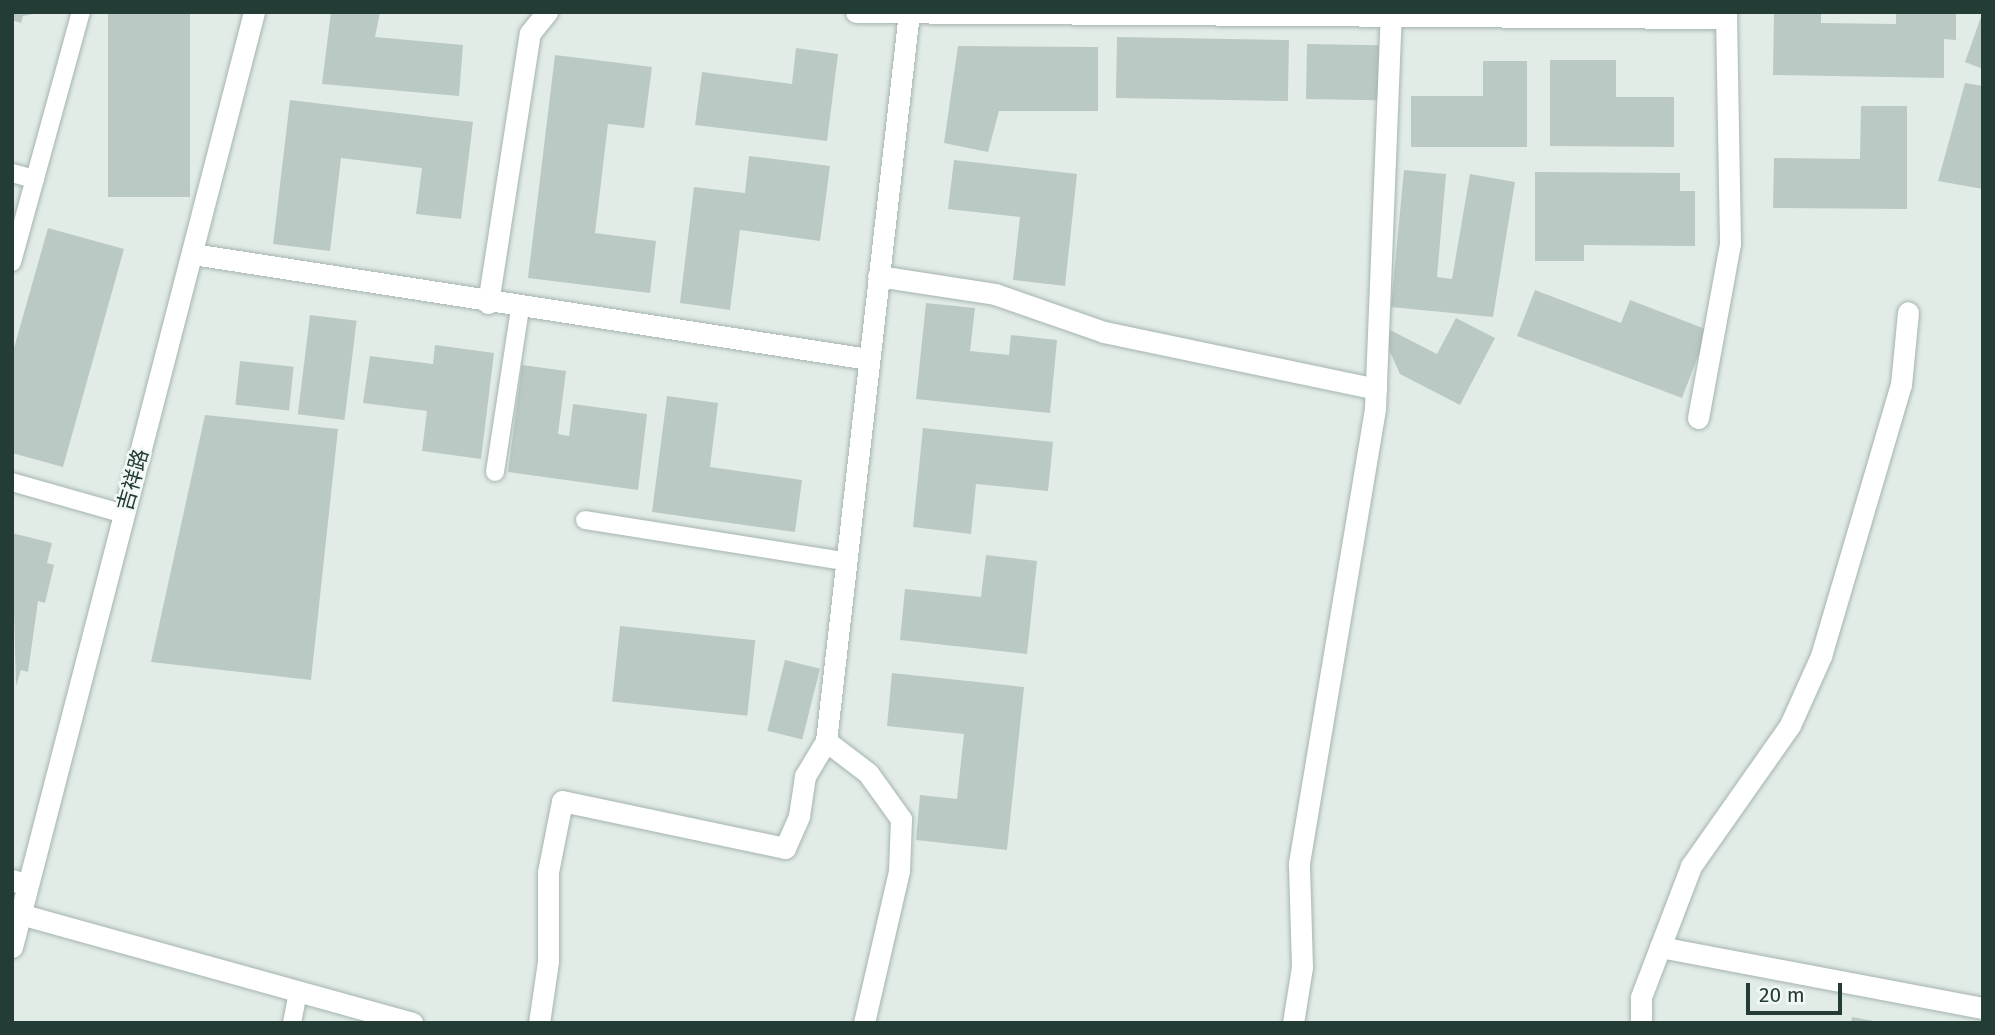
<!DOCTYPE html>
<meta charset="utf-8">
<style>
body{margin:0}
#map{position:relative;width:1995px;height:1035px;overflow:hidden;background:#e2ece7;font-family:"Fira Sans","Noto Sans SC",sans-serif}
div>[style]{position:absolute}
.building>*{inset:0;background:#bac9c3;transform-origin:0 0}
.roads{filter:drop-shadow(0 0 2px #a5b4ae) drop-shadow(0 0 2px #a5b4ae)}
.service>*{height:18px;margin:-9px;padding:0 9px;transform-origin:9px;border-radius:9px;background:#fff}
.minor>*{height:21px;margin:-10.5px;padding:0 10.5px;transform-origin:10.5px;border-radius:10.5px;background:#fff}
.tertiary>*{height:21px;margin:-10.5px;padding:0 10.5px;transform-origin:10.5px;border-radius:10.5px;background:#fff}
span{translate:-50% -50%;white-space:nowrap;text-align:center;line-height:1.15;-webkit-text-stroke:5px #f2f8f5;paint-order:stroke}
.street-label{font-size:21px;color:#233c35}
.frame{position:absolute;inset:0;border:14px solid #233c35;pointer-events:none}
.scale{position:absolute;left:1746px;top:983px;width:96px;height:32px;box-sizing:border-box;border:4px solid #233c35;border-top:0;padding-left:9px;font-size:21px;line-height:24px;white-space:nowrap;color:#233c35;-webkit-text-stroke:5px #f2f8f5;paint-order:stroke}
</style>
<div id="map">
<div class="building">
<div style="clip-path:polygon(12px 12px,43px 12px,23px 16px,21px 23px,12px 20px)"></div>
<div style="left:108px;top:12px;width:82px;height:185px"></div>
<div style="clip-path:polygon(331px 12px,380px 12px,375px 37px,463px 45px,459px 96px,322px 84px)"></div>
<div style="clip-path:polygon(1774px 12px,1821px 12px,1821px 23px,1896px 24px,1896px 12px,1956px 12px,1956px 40px,1944px 39px,1944px 78px,1773px 75px)"></div>
<div style="clip-path:polygon(1982px 14px,1983px 14px,1983px 69px,1965px 62px)"></div>
<div style="left:1117px;top:37px;width:172px;height:61px;rotate:1deg"></div>
<div style="left:1307px;top:44px;width:72px;height:55px;rotate:1deg"></div>
<div style="clip-path:polygon(958px 46px,1098px 47px,1098px 111px,999px 111px,988px 152px,944px 143px)"></div>
<div style="clip-path:polygon(796px 48px,838px 54px,827px 141px,695px 125px,702px 72px,792px 84px)"></div>
<div style="clip-path:polygon(555px 55px,652px 67px,644px 128px,608px 124px,595px 233px,656px 241px,650px 293px,528px 278px)"></div>
<div style="clip-path:polygon(1550px 60px,1616px 60px,1616px 97px,1674px 97px,1674px 147px,1550px 146px)"></div>
<div style="clip-path:polygon(1483px 61px,1527px 61px,1527px 147px,1411px 147px,1411px 96px,1483px 96px)"></div>
<div style="clip-path:polygon(1965px 83px,1983px 86px,1983px 189px,1938px 181px)"></div>
<div style="clip-path:polygon(290px 100px,473px 122px,461px 219px,416px 214px,422px 168px,341px 158px,330px 251px,273px 244px)"></div>
<div style="clip-path:polygon(1861px 106px,1907px 106px,1907px 209px,1773px 208px,1774px 158px,1860px 159px)"></div>
<div style="clip-path:polygon(749px 156px,830px 166px,820px 241px,740px 230px,730px 310px,680px 303px,694px 187px,745px 193px)"></div>
<div style="clip-path:polygon(954px 160px,1077px 174px,1065px 286px,1013px 280px,1020px 217px,948px 209px)"></div>
<div style="clip-path:polygon(1404px 170px,1446px 174px,1437px 277px,1452px 279px,1470px 174px,1515px 182px,1493px 317px,1391px 307px)"></div>
<div style="clip-path:polygon(1535px 172px,1680px 173px,1680px 191px,1695px 191px,1695px 246px,1584px 245px,1584px 261px,1535px 261px)"></div>
<div style="clip-path:polygon(48px 228px,124px 249px,63px 467px,12px 453px,12px 355px)"></div>
<div style="clip-path:polygon(1535px 290px,1621px 323px,1630px 300px,1708px 330px,1682px 398px,1517px 336px)"></div>
<div style="clip-path:polygon(926px 303px,975px 308px,970px 351px,1009px 355px,1011px 335px,1057px 340px,1050px 413px,916px 399px)"></div>
<div style="left:310px;top:315px;width:47px;height:100px;rotate:7deg"></div>
<div style="clip-path:polygon(1456px 318px,1495px 338px,1460px 405px,1400px 374px,1386px 343px,1390px 330px,1437px 354px)"></div>
<div style="clip-path:polygon(435px 345px,494px 353px,481px 459px,422px 451px,427px 411px,363px 403px,370px 356px,433px 364px)"></div>
<div style="left:240px;top:361px;width:54px;height:44px;rotate:6deg"></div>
<div style="clip-path:polygon(522px 365px,566px 371px,558px 434px,569px 436px,573px 404px,647px 414px,638px 490px,508px 472px)"></div>
<div style="clip-path:polygon(667px 396px,718px 403px,710px 467px,802px 480px,795px 532px,652px 512px)"></div>
<div style="clip-path:polygon(205px 415px,338px 429px,311px 680px,151px 662px)"></div>
<div style="clip-path:polygon(923px 428px,1053px 442px,1048px 491px,976px 484px,971px 534px,913px 527px)"></div>
<div style="clip-path:polygon(12px 533px,52px 543px,47px 563px,54px 565px,45px 603px,38px 601px,28px 672px,21px 670px,16px 686px)"></div>
<div style="clip-path:polygon(986px 555px,1037px 561px,1027px 654px,900px 640px,905px 589px,981px 597px)"></div>
<div style="left:620px;top:626px;width:136px;height:76px;rotate:6deg"></div>
<div style="left:785px;top:660px;width:36px;height:73px;rotate:14deg"></div>
<div style="clip-path:polygon(892px 673px,1024px 687px,1007px 850px,916px 840px,920px 795px,957px 799px,964px 734px,887px 726px)"></div>
<div style="clip-path:polygon(1852px 1017px,1874px 1021px,1874px 1023px,1851px 1023px)"></div>
</div>
<div class="roads">
<div class="service">
<div style="left:12px;top:173px;width:24px;rotate:15deg"></div>
<div style="left:12px;top:262px;width:259px;rotate:-74.6deg"></div>
<div style="left:495px;top:472px;width:166px;rotate:-81.3deg"></div>
<div style="left:12px;top:482px;width:116px;rotate:15.9deg"></div>
<div style="left:585px;top:520px;width:263px;rotate:9deg"></div>
<div style="left:292px;top:1023px;width:33px;rotate:-79deg"></div>
</div>
<div class="minor">
<div style="left:856px;top:12px;width:870px;rotate:0.4deg"></div>
<div style="left:193px;top:254px;width:683px;rotate:8.84deg"></div>
<div style="left:878px;top:276px;width:118px;rotate:8.7deg"></div>
<div style="left:995px;top:294px;width:115px;rotate:19.2deg"></div>
<div style="left:1104px;top:332px;width:278px;rotate:11.8deg"></div>
<div style="left:488px;top:303px;width:273px;rotate:-81.2deg"></div>
<div style="left:530px;top:33px;width:27px;rotate:-51deg"></div>
<div style="left:1698px;top:418px;width:178px;rotate:-79.6deg"></div>
<div style="left:1730px;top:243px;width:231px;rotate:-91deg"></div>
<div style="left:826px;top:741px;width:53px;rotate:37.3deg"></div>
<div style="left:868px;top:773px;width:57px;rotate:54.3deg"></div>
<div style="left:901px;top:819px;width:52px;rotate:92.2deg"></div>
<div style="left:899px;top:871px;width:156px;rotate:103deg"></div>
<div style="left:12px;top:880px;width:16px;rotate:18deg"></div>
<div style="left:20px;top:914px;width:407px;rotate:15.5deg"></div>
<div style="left:1660px;top:947px;width:329px;rotate:10.7deg"></div>
<div style="left:539px;top:1023px;width:63px;rotate:-81.7deg"></div>
<div style="left:548px;top:961px;width:89px;rotate:-90deg"></div>
<div style="left:548px;top:872px;width:72px;rotate:-78.8deg"></div>
<div style="left:562px;top:801px;width:228px;rotate:11.9deg"></div>
<div style="left:785px;top:848px;width:35px;rotate:-66deg"></div>
<div style="left:799px;top:816px;width:40px;rotate:-81.5deg"></div>
<div style="left:805px;top:776px;width:41px;rotate:-59deg"></div>
<div style="left:826px;top:741px;width:734px;rotate:-83.5deg"></div>
<div style="left:1293px;top:1023px;width:57px;rotate:-80.9deg"></div>
<div style="left:1302px;top:967px;width:104px;rotate:-91.7deg"></div>
<div style="left:1299px;top:863px;width:461px;rotate:-80.5deg"></div>
<div style="left:1375px;top:408px;width:392px;rotate:-87.7deg"></div>
<div style="left:1641px;top:1023px;width:26px;rotate:-90deg"></div>
<div style="left:1641px;top:997px;width:140px;rotate:-69.1deg"></div>
<div style="left:1691px;top:866px;width:172px;rotate:-54.9deg"></div>
<div style="left:1790px;top:725px;width:76px;rotate:-65.8deg"></div>
<div style="left:1821px;top:656px;width:283px;rotate:-73.6deg"></div>
<div style="left:1901px;top:385px;width:73px;rotate:-84.5deg"></div>
</div>
<div class="tertiary">
<div style="left:12px;top:947px;width:966px;rotate:-75.49deg"></div>
</div>
</div>
<div class="street-label">
<span style="left:133px;top:480px;rotate:-74deg">吉祥路</span>
</div>
<div class="frame"></div>
<div class="scale">20 m</div>
</div>
